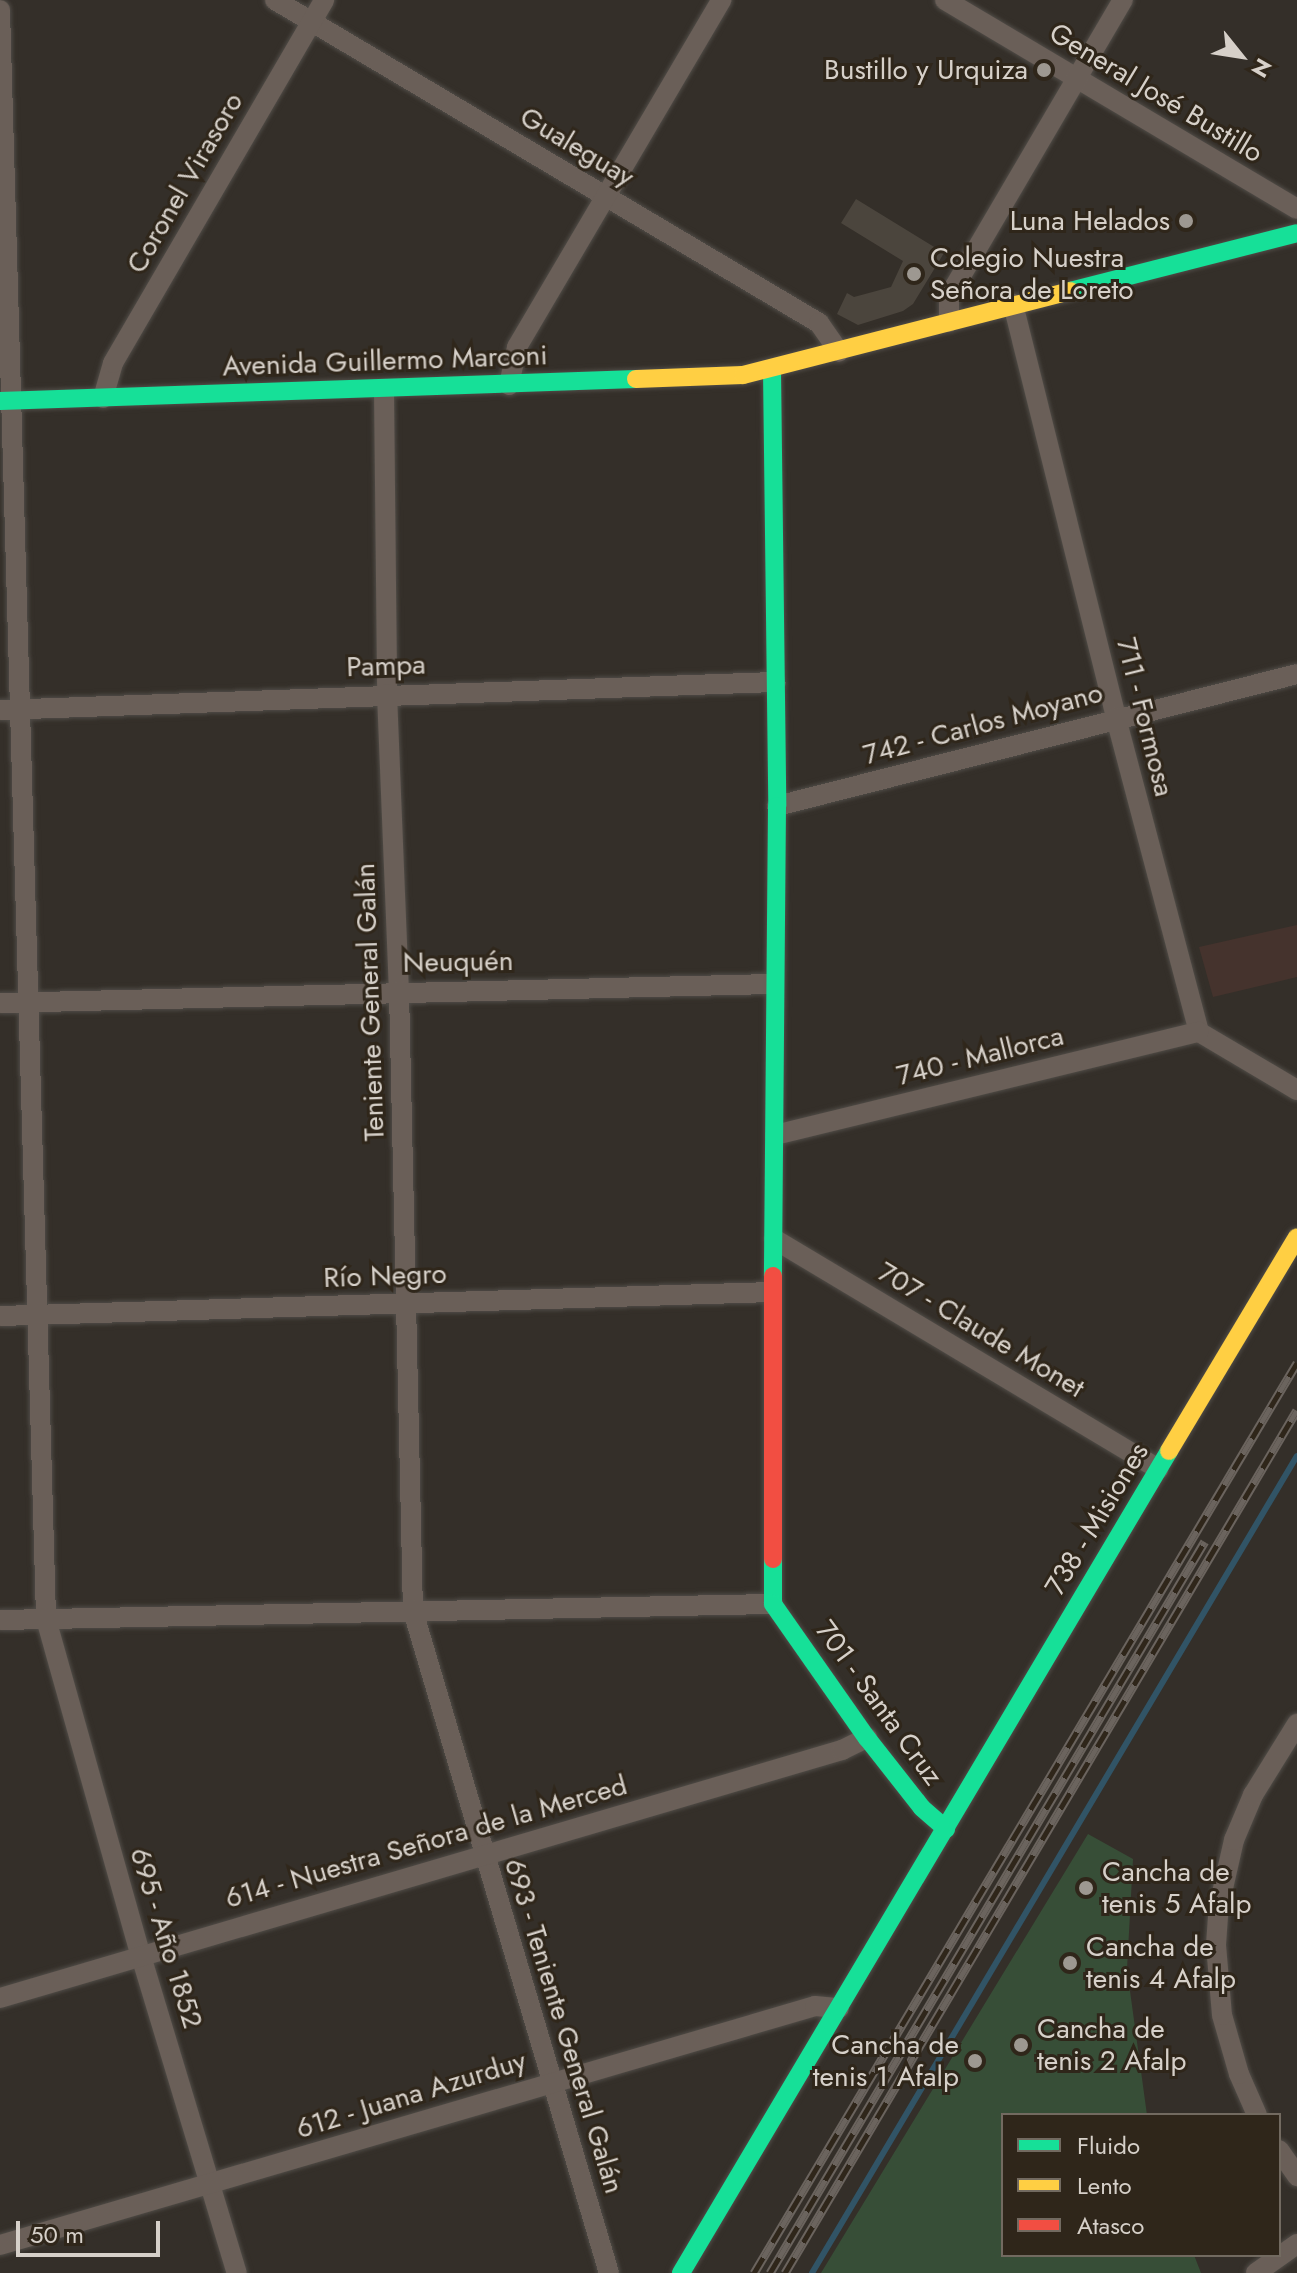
<!DOCTYPE html>
<meta charset="utf-8">
<style>
body{margin:0}
#map{position:relative;width:1297px;height:2273px;overflow:hidden;background:#342f29;font-family:Jost,sans-serif}
div>[style]{position:absolute}
.education>*{inset:0;background:#45332d}
.green>*{inset:0;background:#374e37}
.stream>*{height:6px;margin:-3px;padding:0 3px;transform-origin:3px;border-radius:3px;background:#315466}
.building>*{inset:0;background:#4b453d}
.roads{filter:drop-shadow(0 0 2px #504c47) drop-shadow(0 0 2px #504c47)}
.street>*{height:20px;margin:-10px;padding:0 10px;transform-origin:10px;border-radius:10px;background:#6a5f58}
.fast>*{height:18px;margin:-9px;padding:0 9px;transform-origin:9px;border-radius:9px;background:#16e098}
.slow>*{height:18px;margin:-9px;padding:0 9px;transform-origin:9px;border-radius:9px;background:#ffcf43}
.jam>*{height:18px;margin:-9px;padding:0 9px;transform-origin:9px;border-radius:9px;background:#f24e42}
.rail>*{height:9px;margin-top:-4.5px;transform-origin:0;background:repeating-linear-gradient(90deg,#2f261a 0 18px,#6b645e 0 36px);box-sizing:border-box;border-block:2px solid #6b645e}
.dots>*{width:22px;height:22px;translate:-50% -50%;box-sizing:border-box;border:4px solid #2f261a;border-radius:50%}
span{translate:-50% -50%;white-space:nowrap;text-align:center;line-height:1.15;-webkit-text-stroke:6px #2f261a;paint-order:stroke}
.poi-label{font-size:28px;color:#d6d0c9}
.right{translate:-100% -50%;text-align:right}
.left{translate:0 -50%;text-align:left}
.street-label{font-size:28px;color:#d6d0c9}
.legend{position:absolute;left:1001px;top:2113px;width:280px;height:144px;box-sizing:border-box;background:#2f261a;border:2px solid #726a60;margin:0;padding:10px 14px;list-style:none;font-size:24px;color:#d6d0c9}
.legend li{display:flex;align-items:center;gap:16px;height:40px}
.legend b{width:40px;border:2px solid #726a60}
.north{position:absolute;left:1201px;top:16px;width:80px;height:80px;-webkit-text-stroke:6px #2f261a;paint-order:stroke;rotate:120deg;font-size:22px;font-weight:700;line-height:32px;text-align:center;color:#d6d0c9}
.north::after{content:'';display:block;margin:auto;width:28px;height:36px;background:#d6d0c9;clip-path:polygon(50% 0,100% 100%,50% 72%,0 100%)}
.scale{position:absolute;left:16px;top:2221px;width:144px;height:36px;box-sizing:border-box;border:4px solid #d6d0c9;border-top:0;padding-left:10px;font-size:24px;line-height:28px;white-space:nowrap;color:#d6d0c9;-webkit-text-stroke:6px #2f261a;paint-order:stroke}
</style>
<div id="map">
<div class="education">
<div style="clip-path:polygon(1297px 925px,1297px 977px,1213px 997px,1199px 947px)"></div>
</div>
<div class="green">
<div style="clip-path:polygon(1088px 1834px,1133px 1859px,1127px 1969px,1147px 2115px,1003px 2115px,1003px 2255px,1194px 2255px,1201px 2273px,821px 2273px)"></div>
</div>
<div class="stream">
<div style="left:812px;top:2273px;width:950px;rotate:-59.31deg"></div>
</div>
<div class="building">
<div style="clip-path:polygon(856px 199px,944px 253px,913px 304px,903px 311px,858px 325px,837px 314px,847px 293px,854px 297px,891px 287px,903px 261px,841px 223px)"></div>
</div>
<div class="roads">
<div class="street">
<div style="left:275px;top:0;width:633px;rotate:30.7deg"></div>
<div style="left:819px;top:323px;width:35px;rotate:55deg"></div>
<div style="left:945px;top:0;width:409px;rotate:30.7deg"></div>
<div style="left:0;top:10px;width:1610px;rotate:88.36deg"></div>
<div style="left:46px;top:1619px;width:350px;rotate:74.3deg"></div>
<div style="left:141px;top:1956px;width:331px;rotate:73.2deg"></div>
<div style="left:1013px;top:304px;width:427px;rotate:76deg"></div>
<div style="left:1116px;top:718px;width:325px;rotate:75.2deg"></div>
<div style="left:1199px;top:1032px;width:114px;rotate:30.6deg"></div>
<div style="left:949px;top:322px;width:22px;rotate:-90deg"></div>
<div style="left:949px;top:300px;width:15px;rotate:-67deg"></div>
<div style="left:955px;top:286px;width:332px;rotate:-59.6deg"></div>
<div style="left:509px;top:385px;width:39px;rotate:-78deg"></div>
<div style="left:517px;top:347px;width:403px;rotate:-59.5deg"></div>
<div style="left:384px;top:390px;width:304px;rotate:89.4deg"></div>
<div style="left:387px;top:694px;width:297px;rotate:87.7deg"></div>
<div style="left:399px;top:991px;width:620px;rotate:88.71deg"></div>
<div style="left:413px;top:1611px;width:690px;rotate:73.51deg"></div>
<div style="left:103px;top:398px;width:36px;rotate:-74deg"></div>
<div style="left:113px;top:363px;width:420px;rotate:-59.8deg"></div>
<div style="left:0;top:710px;width:776px;rotate:-2.07deg"></div>
<div style="left:777px;top:806px;width:536px;rotate:-14.24deg"></div>
<div style="left:0;top:1003px;width:773px;rotate:-1.41deg"></div>
<div style="left:775px;top:1135px;width:436px;rotate:-13.7deg"></div>
<div style="left:774px;top:1239px;width:448px;rotate:30.9deg"></div>
<div style="left:0;top:1316px;width:772px;rotate:-1.78deg"></div>
<div style="left:0;top:1620px;width:773px;rotate:-1.19deg"></div>
<div style="left:0;top:1998px;width:878px;rotate:-16.41deg"></div>
<div style="left:842px;top:1750px;width:28px;rotate:-26deg"></div>
<div style="left:1257px;top:2115px;width:45px;rotate:-113.7deg"></div>
<div style="left:1239px;top:2074px;width:61px;rotate:-106.1deg"></div>
<div style="left:1222px;top:2015px;width:70px;rotate:-94.9deg"></div>
<div style="left:1216px;top:1945px;width:39px;rotate:-86deg"></div>
<div style="left:1219px;top:1906px;width:68px;rotate:-77.2deg"></div>
<div style="left:1234px;top:1840px;width:49px;rotate:-67.1deg"></div>
<div style="left:1253px;top:1795px;width:84px;rotate:-58.2deg"></div>
<div style="left:1279px;top:2150px;width:32px;rotate:55deg"></div>
<div style="left:0;top:2245px;width:849px;rotate:-16.34deg"></div>
<div style="left:815px;top:2006px;width:24px;rotate:5deg"></div>
<div style="left:1256px;top:2273px;width:50px;rotate:-35.3deg"></div>
</div>
<div class="fast">
<div style="left:1070px;top:291px;width:234px;rotate:-14.3deg"></div>
<div style="left:772px;top:370px;width:436px;rotate:89.3deg"></div>
<div style="left:777px;top:806px;width:470px;rotate:90.5deg"></div>
<div style="left:0;top:401px;width:636px;rotate:-1.98deg"></div>
<div style="left:773px;top:1559px;width:45px;rotate:90deg"></div>
<div style="left:773px;top:1604px;width:164px;rotate:55deg"></div>
<div style="left:867px;top:1738px;width:89px;rotate:51.8deg"></div>
<div style="left:922px;top:1808px;width:32px;rotate:41deg"></div>
<div style="left:681px;top:2273px;width:956px;rotate:-59.3deg"></div>
</div>
<div class="slow">
<div style="left:636px;top:379px;width:107px;rotate:-2.1deg"></div>
<div style="left:743px;top:375px;width:338px;rotate:-14.4deg"></div>
<div style="left:1169px;top:1451px;width:249px;rotate:-59.1deg"></div>
</div>
<div class="jam">
<div style="left:773px;top:1276px;width:283px;rotate:90deg"></div>
</div>
</div>
<div class="rail">
<div style="left:754px;top:2273px;width:1060px;rotate:-59.18deg"></div>
<div style="left:770px;top:2273px;width:851px;rotate:-59.28deg"></div>
<div style="left:785px;top:2273px;width:1003px;rotate:-59.32deg"></div>
</div>
<div class="dots">
<div style="left:1044px;top:70px;background:#9d9891"></div>
<div style="left:1186px;top:221px;background:#9d9891"></div>
<div style="left:914px;top:274px;background:#9d9891"></div>
<div style="left:1086px;top:1888px;background:#9d9891"></div>
<div style="left:1070px;top:1963px;background:#9d9891"></div>
<div style="left:1021px;top:2045px;background:#9d9891"></div>
<div style="left:975px;top:2061px;background:#9d9891"></div>
</div>
<div class="poi-label">
<span class="right" style="left:1028px;top:70px">Bustillo y Urquiza</span>
<span class="right" style="left:1170px;top:221px">Luna Helados</span>
<span class="left" style="left:930px;top:274px">Colegio Nuestra<br>Señora de Loreto</span>
<span class="left" style="left:1102px;top:1888px">Cancha de<br>tenis 5 Afalp</span>
<span class="left" style="left:1086px;top:1963px">Cancha de<br>tenis 4 Afalp</span>
<span class="left" style="left:1037px;top:2045px">Cancha de<br>tenis 2 Afalp</span>
<span class="right" style="left:959px;top:2061px">Cancha de<br>tenis 1 Afalp</span>
</div>
<div class="street-label">
<span style="left:1156px;top:93px;rotate:31deg">General José Bustillo</span>
<span style="left:577px;top:147px;rotate:31deg">Gualeguay</span>
<span style="left:185px;top:183px;rotate:-60deg">Coronel Virasoro</span>
<span style="left:385px;top:361px;rotate:-2deg">Avenida Guillermo Marconi</span>
<span style="left:386px;top:666px;rotate:-2deg">Pampa</span>
<span style="left:1145px;top:717px;rotate:76deg">711 - Formosa</span>
<span style="left:983px;top:724px;rotate:-15deg">742 - Carlos Moyano</span>
<span style="left:458px;top:962px;rotate:-1deg">Neuquén</span>
<span style="left:370px;top:1002px;rotate:-92deg">Teniente General Galán</span>
<span style="left:980px;top:1056px;rotate:-14deg">740 - Mallorca</span>
<span style="left:385px;top:1276px;rotate:-2deg">Río Negro</span>
<span style="left:981px;top:1330px;rotate:31deg">707 - Claude Monet</span>
<span style="left:1097px;top:1519px;rotate:-59deg">738 - Misiones</span>
<span style="left:879px;top:1703px;rotate:54deg">701 - Santa Cruz</span>
<span style="left:426px;top:1842px;rotate:-16deg">614 - Nuestra Señora de la Merced</span>
<span style="left:166px;top:1938px;rotate:73deg">695 - Año 1852</span>
<span style="left:564px;top:2026px;rotate:73deg">693 - Teniente General Galán</span>
<span style="left:411px;top:2095px;rotate:-17deg">612 - Juana Azurduy</span>
</div>
<ul class="legend">
<li><b style="height:10px;background:#16e098"></b>Fluido</li>
<li><b style="height:10px;background:#ffcf43"></b>Lento</li>
<li><b style="height:10px;background:#f24e42"></b>Atasco</li>
</ul>
<div class="north">N</div>
<div class="scale">50 m</div>
</div>
